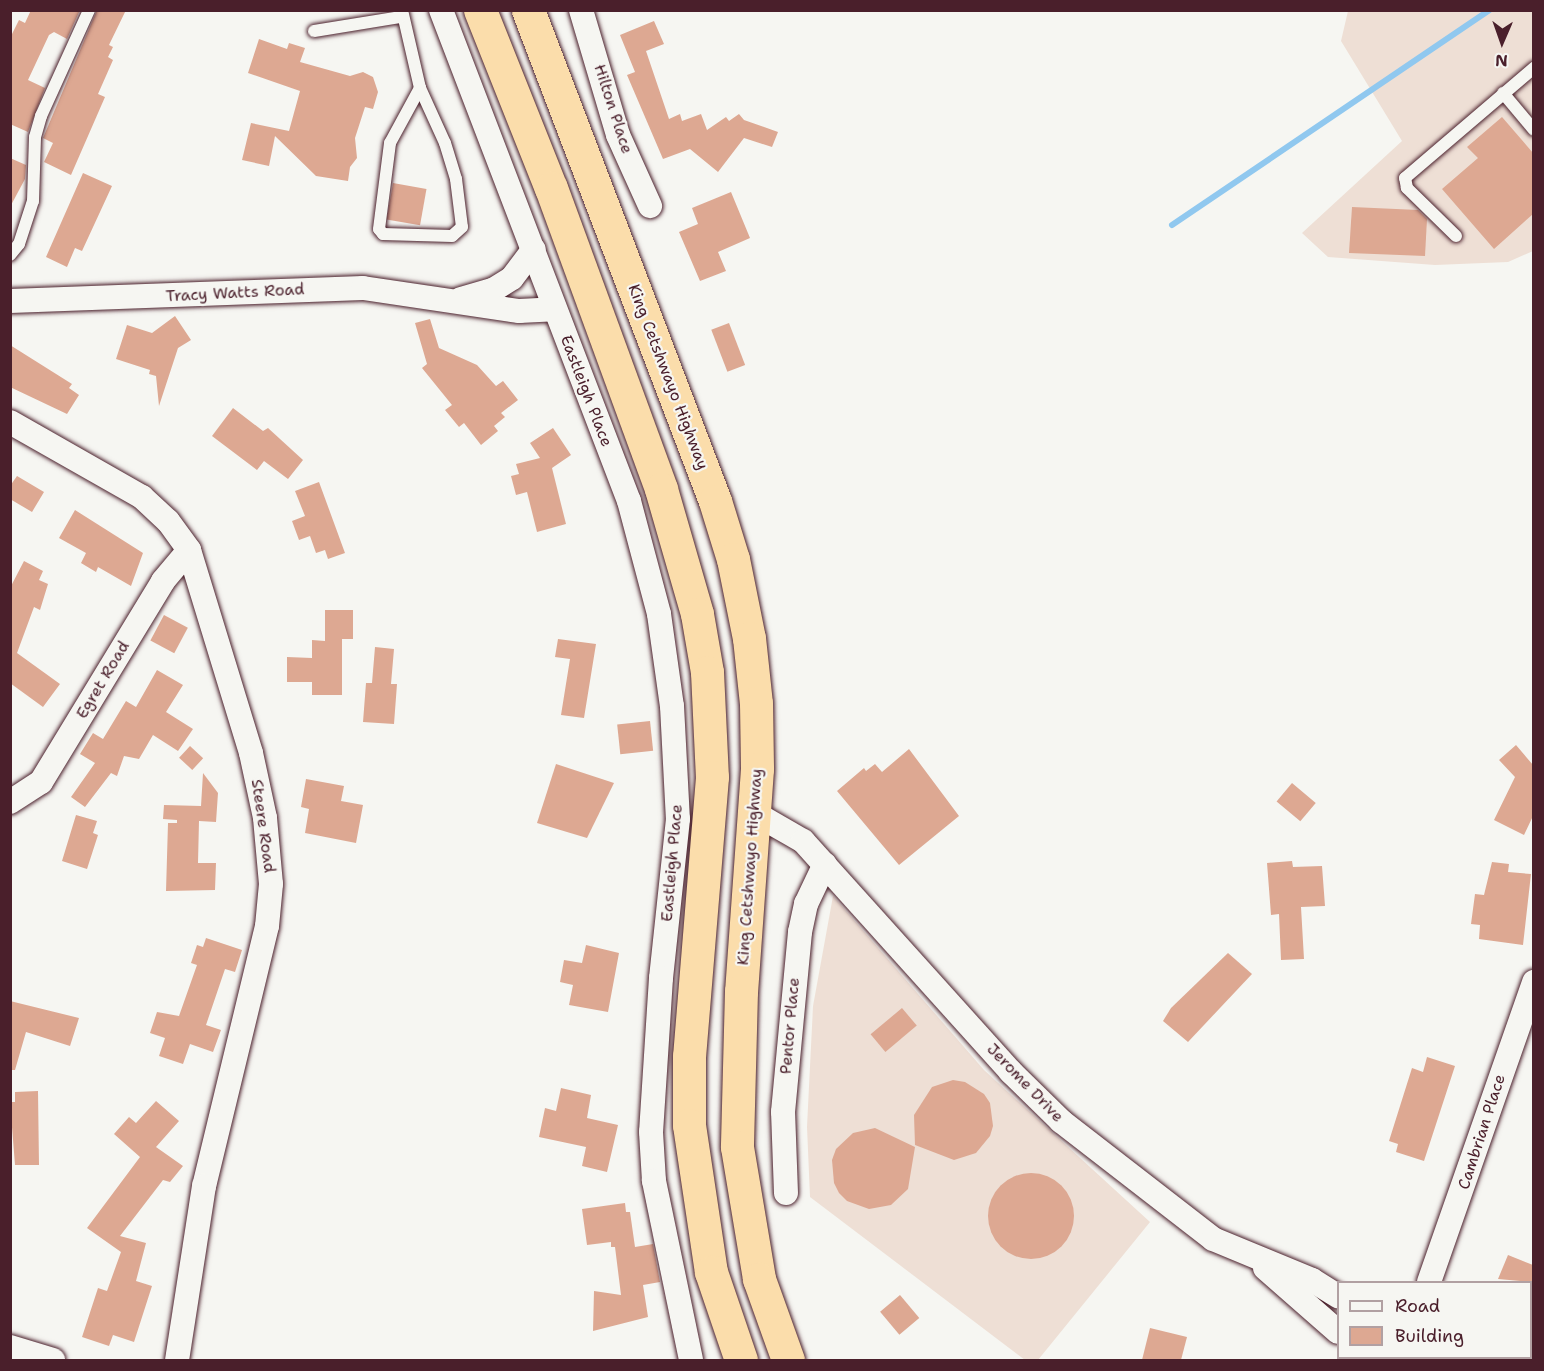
<!DOCTYPE html>
<style>
body{margin:0}
#map{position:relative;width:1544px;height:1371px;overflow:hidden;background:#f6f6f2;font-family:"Shantell Sans",sans-serif}
div>[style]{position:absolute}
.built>*{inset:0;background:#eedfd5}
.stream>*{height:6px;margin:-3px;padding:0 3px;transform-origin:3px;border-radius:3px;background:#90c8ef}
.building>*{inset:0;background:#dda892;transform-origin:0 0}
.round{border-radius:50%}
.roads{filter:drop-shadow(0 0 2px #4a1f2b) drop-shadow(0 0 2px #4a1f2b)}
.service>*{height:12px;margin:-6px;padding:0 6px;transform-origin:6px;border-radius:6px;background:#f6f6f2}
.minor>*{height:24px;margin:-12px;padding:0 12px;transform-origin:12px;border-radius:12px;background:#f6f6f2}
.motorway>*{height:33px;margin:-16.5px;padding:0 16.5px;transform-origin:16.5px;border-radius:16.5px;background:#fbddab}
span{translate:-50% -50%;white-space:nowrap;text-align:center;line-height:1.15;-webkit-text-stroke:4.5px #f6f6f2;paint-order:stroke}
.street-label{font-size:16px;color:#4a1f2b}
.frame{position:absolute;inset:0;border:12px solid #4a1f2b;pointer-events:none}
.legend{position:absolute;left:1337px;top:1281px;width:195px;height:78px;box-sizing:border-box;background:#f6f6f2;border:2px solid #b1a0a2;margin:0;padding:8px 10px;list-style:none;font-size:18px;color:#4a1f2b}
.legend li{display:flex;align-items:center;gap:12px;height:30px}
.legend b{width:30px;border:2px solid #b1a0a2}
.north{position:absolute;left:1472px;top:12px;width:60px;height:60px;-webkit-text-stroke:4px #f6f6f2;paint-order:stroke;rotate:182deg;font-size:16px;font-weight:700;line-height:24px;text-align:center;color:#4a1f2b}
.north::after{content:'';display:block;margin:auto;width:21px;height:27px;background:#4a1f2b;clip-path:polygon(50% 0,100% 100%,50% 72%,0 100%)}
</style>
<div id="map">
<div class="built">
<div style="clip-path:polygon(1348px 11px,1533px 11px,1533px 251px,1508px 262px,1435px 265px,1328px 257px,1302px 233px,1402px 141px,1341px 41px)"></div>
<div style="clip-path:polygon(833px 896px,984px 1070px,1150px 1222px,1038px 1360px,1025px 1360px,810px 1197px,807px 1127px,813px 1006px)"></div>
</div>
<div class="stream">
<div style="left:1172px;top:225px;width:383px;rotate:-34.1deg"></div>
</div>
<div class="building">
<div style="clip-path:polygon(31px 10px,80px 10px,67px 39px,54px 32px,49px 35px,28px 80px,45px 88px,28px 132px,10px 124px,10px 38px,19px 20px,25px 23px)"></div>
<div style="clip-path:polygon(97px 10px,126px 10px,109px 45px,113px 47px,108px 57px,113px 60px,98px 94px,105px 97px,71px 175px,44px 162px,53px 143px,43px 138px)"></div>
<div style="clip-path:polygon(654px 21px,664px 44px,646px 51px,669px 119px,680px 114px,682px 121px,701px 114px,707px 130px,726px 117px,729px 121px,739px 114px,744px 120px,778px 132px,772px 147px,744px 138px,718px 172px,690px 149px,663px 159px,627px 75px,635px 72px,620px 35px)"></div>
<div style="clip-path:polygon(259px 39px,287px 49px,289px 43px,305px 48px,300px 62px,350px 76px,363px 72px,373px 77px,378px 92px,373px 109px,365px 107px,355px 138px,357px 158px,350px 167px,348px 181px,316px 176px,275px 136px,269px 166px,242px 160px,251px 123px,289px 131px,300px 91px,248px 73px)"></div>
<div style="clip-path:polygon(1502px 117px,1533px 153px,1533px 214px,1494px 249px,1442px 189px,1478px 158px,1467px 147px)"></div>
<div style="clip-path:polygon(10px 158px,26px 165px,25px 179px,10px 207px)"></div>
<div style="clip-path:polygon(83px 173px,112px 186px,82px 251px,75px 248px,67px 267px,46px 257px)"></div>
<div style="left:393px;top:183px;width:34px;height:37px;rotate:10deg"></div>
<div style="clip-path:polygon(731px 192px,750px 238px,718px 252px,726px 271px,700px 281px,679px 232px,698px 224px,692px 208px)"></div>
<div style="clip-path:polygon(1352px 207px,1418px 210px,1427px 219px,1425px 256px,1349px 253px)"></div>
<div style="clip-path:polygon(175px 316px,191px 340px,178px 348px,159px 406px,156px 376px,149px 374px,150px 370px,116px 359px,127px 325px,152px 333px)"></div>
<div style="clip-path:polygon(430px 319px,439px 348px,477px 365px,496px 386px,503px 381px,518px 400px,501px 413px,505px 417px,494px 426px,498px 431px,481px 445px,464px 423px,459px 427px,445px 410px,452px 405px,422px 368px,427px 364px,415px 323px)"></div>
<div style="left:729px;top:323px;width:45px;height:19px;rotate:69deg"></div>
<div style="clip-path:polygon(10px 345px,72px 384px,69px 388px,79px 395px,67px 414px,10px 387px)"></div>
<div style="clip-path:polygon(233px 408px,263px 431px,268px 428px,303px 460px,288px 479px,264px 461px,257px 470px,212px 436px)"></div>
<div style="clip-path:polygon(553px 428px,571px 455px,552px 468px,566px 524px,537px 532px,527px 492px,516px 495px,511px 476px,519px 474px,516px 464px,540px 458px,530px 443px)"></div>
<div style="clip-path:polygon(17px 476px,44px 492px,32px 512px,10px 499px,10px 486px)"></div>
<div style="clip-path:polygon(319px 482px,345px 553px,328px 559px,325px 550px,316px 553px,310px 536px,299px 540px,292px 521px,305px 516px,295px 491px)"></div>
<div style="clip-path:polygon(75px 510px,143px 553px,131px 586px,98px 567px,96px 572px,81px 563px,86px 553px,59px 538px)"></div>
<div style="clip-path:polygon(24px 561px,43px 571px,39px 580px,48px 584px,40px 610px,34px 607px,17px 653px,60px 684px,43px 707px,10px 683px,10px 588px)"></div>
<div style="clip-path:polygon(325px 610px,353px 610px,353px 639px,342px 639px,342px 695px,312px 695px,312px 682px,287px 682px,287px 657px,312px 658px,312px 640px,325px 641px)"></div>
<div style="left:164px;top:615px;width:27px;height:29px;rotate:28deg"></div>
<div style="clip-path:polygon(558px 639px,596px 644px,584px 718px,561px 715px,570px 659px,555px 657px)"></div>
<div style="clip-path:polygon(375px 647px,394px 649px,391px 684px,397px 684px,394px 724px,363px 722px,366px 683px,372px 683px)"></div>
<div style="clip-path:polygon(157px 670px,183px 685px,166px 712px,193px 729px,178px 751px,153px 735px,139px 759px,124px 756px,117px 776px,111px 773px,85px 807px,71px 797px,95px 763px,80px 754px,93px 733px,103px 739px,126px 701px,136px 707px)"></div>
<div style="left:650px;top:721px;width:30px;height:33px;rotate:84deg"></div>
<div style="clip-path:polygon(1516px 745px,1533px 765px,1533px 816px,1524px 835px,1494px 820px,1515px 777px,1499px 760px)"></div>
<div style="left:190px;top:746px;width:18px;height:16px;rotate:43deg"></div>
<div style="clip-path:polygon(909px 749px,959px 816px,899px 865px,837px 791px,864px 768px,866px 771px,875px 764px,882px 772px)"></div>
<div style="clip-path:polygon(556px 764px,614px 783px,587px 838px,537px 823px)"></div>
<div style="clip-path:polygon(203px 773px,218px 793px,216px 822px,199px 821px,198px 863px,216px 863px,215px 890px,166px 891px,168px 823px,177px 823px,177px 820px,163px 819px,164px 805px,201px 806px)"></div>
<div style="clip-path:polygon(306px 779px,344px 786px,341px 801px,363px 805px,356px 843px,305px 833px,309px 809px,301px 807px)"></div>
<div style="left:1292px;top:783px;width:31px;height:24px;rotate:40deg"></div>
<div style="clip-path:polygon(76px 815px,97px 821px,93px 833px,98px 835px,87px 869px,62px 861px)"></div>
<div style="clip-path:polygon(1292px 861px,1293px 867px,1322px 866px,1325px 906px,1301px 907px,1304px 959px,1281px 960px,1279px 914px,1271px 915px,1267px 863px)"></div>
<div style="clip-path:polygon(1492px 862px,1509px 864px,1508px 872px,1531px 874px,1523px 945px,1479px 939px,1480px 925px,1471px 924px,1475px 894px,1484px 895px)"></div>
<div style="clip-path:polygon(206px 938px,242px 950px,235px 972px,225px 969px,206px 1025px,221px 1030px,213px 1052px,190px 1044px,183px 1064px,159px 1056px,165px 1038px,150px 1033px,157px 1012px,179px 1016px,197px 965px,191px 963px,197px 945px,203px 947px)"></div>
<div style="clip-path:polygon(586px 945px,619px 953px,608px 1012px,569px 1005px,573px 985px,560px 982px,564px 960px,582px 963px)"></div>
<div style="clip-path:polygon(1228px 953px,1252px 974px,1188px 1042px,1163px 1021px,1171px 1008px)"></div>
<div style="clip-path:polygon(10px 1001px,79px 1018px,70px 1046px,26px 1032px,15px 1070px,10px 1070px)"></div>
<div style="left:902px;top:1008px;width:23px;height:41px;rotate:50deg"></div>
<div style="clip-path:polygon(1427px 1057px,1455px 1066px,1424px 1161px,1396px 1152px,1398px 1144px,1389px 1141px,1412px 1068px,1423px 1072px)"></div>
<div style="clip-path:polygon(953px 1080px,965px 1082px,984px 1094px,990px 1103px,993px 1126px,990px 1136px,976px 1153px,954px 1160px,915px 1145px,914px 1115px,932px 1087px)"></div>
<div style="clip-path:polygon(561px 1088px,591px 1095px,587px 1118px,618px 1125px,607px 1172px,582px 1166px,586px 1147px,539px 1137px,545px 1108px,556px 1111px)"></div>
<div style="clip-path:polygon(38px 1091px,39px 1165px,15px 1165px,10px 1102px,15px 1102px,15px 1092px)"></div>
<div style="clip-path:polygon(156px 1101px,179px 1121px,156px 1147px,183px 1166px,170px 1182px,163px 1180px,120px 1236px,146px 1243px,136px 1281px,152px 1286px,134px 1342px,113px 1335px,109px 1346px,82px 1337px,98px 1288px,107px 1291px,121px 1252px,87px 1228px,140px 1157px,114px 1134px,129px 1117px,136px 1123px)"></div>
<div style="clip-path:polygon(875px 1128px,915px 1147px,908px 1189px,891px 1205px,869px 1209px,847px 1201px,839px 1193px,834px 1183px,832px 1160px,836px 1149px,853px 1133px)"></div>
<div class="round" style="left:988px;top:1173px;width:86px;height:86px"></div>
<div style="clip-path:polygon(625px 1203px,626px 1212px,630px 1212px,635px 1247px,653px 1244px,660px 1282px,643px 1285px,648px 1317px,593px 1331px,594px 1291px,621px 1295px,615px 1247px,611px 1247px,611px 1242px,587px 1245px,582px 1209px)"></div>
<div style="clip-path:polygon(1508px 1255px,1533px 1265px,1533px 1282px,1498px 1279px)"></div>
<div style="left:900px;top:1295px;width:30px;height:26px;rotate:50deg"></div>
<div style="clip-path:polygon(1150px 1328px,1187px 1337px,1181px 1360px,1142px 1360px)"></div>
</div>
<div class="roads">
<div class="service">
<div style="left:402px;top:10px;width:80px;rotate:77deg"></div>
<div style="left:420px;top:88px;width:60px;rotate:65.6deg"></div>
<div style="left:445px;top:143px;width:38px;rotate:73deg"></div>
<div style="left:456px;top:179px;width:48px;rotate:82.9deg"></div>
<div style="left:462px;top:227px;width:13px;rotate:138deg"></div>
<div style="left:452px;top:236px;width:69px;rotate:-178.3deg"></div>
<div style="left:383px;top:234px;width:6px;rotate:-129deg"></div>
<div style="left:379px;top:229px;width:87px;rotate:-82.7deg"></div>
<div style="left:390px;top:143px;width:63px;rotate:-61.4deg"></div>
<div style="left:314px;top:31px;width:87px;rotate:-9.2deg"></div>
<div style="left:1503px;top:93px;width:48px;rotate:50deg"></div>
<div style="left:1456px;top:236px;width:69px;rotate:-135.6deg"></div>
<div style="left:1407px;top:188px;width:10px;rotate:-101deg"></div>
<div style="left:1405px;top:178px;width:170px;rotate:-40.5deg"></div>
<div style="left:10px;top:255px;width:14px;rotate:-51deg"></div>
<div style="left:19px;top:244px;width:45px;rotate:-72deg"></div>
<div style="left:33px;top:201px;width:64px;rotate:-88.2deg"></div>
<div style="left:35px;top:137px;width:22px;rotate:-74deg"></div>
<div style="left:41px;top:116px;width:116px;rotate:-65.6deg"></div>
</div>
<div class="minor">
<div style="left:441px;top:10px;width:526px;rotate:69.05deg"></div>
<div style="left:629px;top:501px;width:117px;rotate:75.1deg"></div>
<div style="left:659px;top:614px;width:93px;rotate:82deg"></div>
<div style="left:672px;top:706px;width:113px;rotate:87deg"></div>
<div style="left:678px;top:819px;width:160px;rotate:96.1deg"></div>
<div style="left:661px;top:978px;width:154px;rotate:93.7deg"></div>
<div style="left:651px;top:1132px;width:49px;rotate:86.5deg"></div>
<div style="left:654px;top:1181px;width:183px;rotate:78.3deg"></div>
<div style="left:581px;top:10px;width:130px;rotate:73.5deg"></div>
<div style="left:618px;top:135px;width:78px;rotate:65.7deg"></div>
<div style="left:461px;top:299px;width:33px;rotate:-16deg"></div>
<div style="left:493px;top:290px;width:22px;rotate:-32deg"></div>
<div style="left:512px;top:278px;width:36px;rotate:-53deg"></div>
<div style="left:10px;top:301px;width:353px;rotate:-2.1deg"></div>
<div style="left:363px;top:288px;width:158px;rotate:8.4deg"></div>
<div style="left:519px;top:311px;width:35px;rotate:-3deg"></div>
<div style="left:10px;top:422px;width:152px;rotate:29.6deg"></div>
<div style="left:142px;top:497px;width:35px;rotate:43deg"></div>
<div style="left:168px;top:521px;width:36px;rotate:54deg"></div>
<div style="left:189px;top:550px;width:212px;rotate:73deg"></div>
<div style="left:251px;top:753px;width:66px;rotate:77.8deg"></div>
<div style="left:265px;top:818px;width:66px;rotate:84.8deg"></div>
<div style="left:271px;top:884px;width:42px;rotate:95.4deg"></div>
<div style="left:267px;top:926px;width:268px;rotate:103.6deg"></div>
<div style="left:204px;top:1186px;width:176px;rotate:98.8deg"></div>
<div style="left:10px;top:802px;width:37px;rotate:-33deg"></div>
<div style="left:41px;top:782px;width:235px;rotate:-58.7deg"></div>
<div style="left:163px;top:581px;width:40px;rotate:-50deg"></div>
<div style="left:756px;top:814px;width:54px;rotate:29.9deg"></div>
<div style="left:803px;top:841px;width:311px;rotate:48deg"></div>
<div style="left:1011px;top:1072px;width:70px;rotate:44.4deg"></div>
<div style="left:1061px;top:1121px;width:192px;rotate:37.8deg"></div>
<div style="left:1213px;top:1239px;width:107px;rotate:22.5deg"></div>
<div style="left:1312px;top:1280px;width:31px;rotate:32deg"></div>
<div style="left:786px;top:1193px;width:81px;rotate:-92.1deg"></div>
<div style="left:783px;top:1112px;width:181px;rotate:-84.6deg"></div>
<div style="left:800px;top:932px;width:29px;rotate:-78deg"></div>
<div style="left:806px;top:904px;width:44px;rotate:-64.6deg"></div>
<div style="left:1265px;top:1268px;width:97px;rotate:41.2deg"></div>
<div style="left:1429px;top:1282px;width:318px;rotate:-70.7deg"></div>
<div style="left:10px;top:1347px;width:45px;rotate:16.8deg"></div>
<div style="left:1368px;top:1358px;width:4px;rotate:27deg"></div>
<div style="left:1438px;top:1358px;width:5px;rotate:22deg"></div>
</div>
<div class="motorway">
<div style="left:480px;top:10px;width:192px;rotate:68.3deg"></div>
<div style="left:551px;top:188px;width:320px;rotate:69.9deg"></div>
<div style="left:661px;top:489px;width:130px;rotate:73.9deg"></div>
<div style="left:697px;top:614px;width:59px;rotate:80.2deg"></div>
<div style="left:707px;top:672px;width:105px;rotate:87.3deg"></div>
<div style="left:712px;top:777px;width:280px;rotate:94.7deg"></div>
<div style="left:689px;top:1056px;width:69px;rotate:90deg"></div>
<div style="left:689px;top:1125px;width:149px;rotate:81.5deg"></div>
<div style="left:711px;top:1272px;width:93px;rotate:71.2deg"></div>
<div style="left:528px;top:10px;width:525px;rotate:69.15deg"></div>
<div style="left:715px;top:501px;width:61px;rotate:72.8deg"></div>
<div style="left:733px;top:559px;width:81px;rotate:78.6deg"></div>
<div style="left:749px;top:638px;width:65px;rotate:83.9deg"></div>
<div style="left:756px;top:703px;width:66px;rotate:89.1deg"></div>
<div style="left:757px;top:769px;width:223px;rotate:94.1deg"></div>
<div style="left:741px;top:991px;width:156px;rotate:91.5deg"></div>
<div style="left:737px;top:1147px;width:134px;rotate:80.5deg"></div>
<div style="left:759px;top:1279px;width:86px;rotate:70.3deg"></div>
</div>
</div>
<div class="street-label">
<span style="left:613px;top:109px;rotate:72deg">Hilton Place</span>
<span style="left:235px;top:293px;rotate:-3deg">Tracy Watts Road</span>
<span style="left:668px;top:377px;rotate:69deg">King Cetshwayo Highway</span>
<span style="left:586px;top:391px;rotate:69deg">Eastleigh Place</span>
<span style="left:103px;top:680px;rotate:-59deg">Egret Road</span>
<span style="left:263px;top:826px;rotate:82deg">Steere Road</span>
<span style="left:672px;top:863px;rotate:-85deg">Eastleigh Place</span>
<span style="left:750px;top:867px;rotate:-86deg">King Cetshwayo Highway</span>
<span style="left:790px;top:1026px;rotate:-85deg">Pentor Place</span>
<span style="left:1025px;top:1083px;rotate:46deg">Jerome Drive</span>
<span style="left:1482px;top:1132px;rotate:-72deg">Cambrian Place</span>
</div>
<div class="frame"></div>
<ul class="legend">
<li><b style="height:8px;background:#f6f6f2"></b>Road</li>
<li><b style="height:16px;background:#dda892"></b>Building</li>
</ul>
<div class="north">N</div>
</div>
